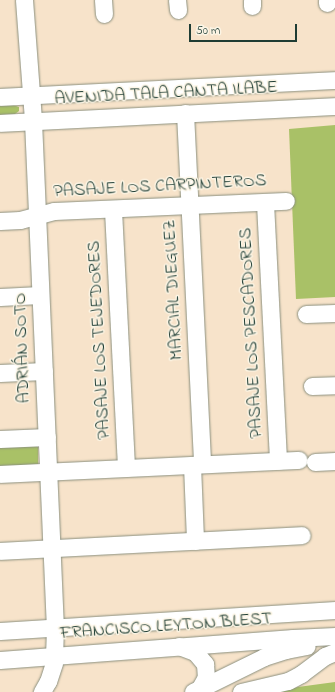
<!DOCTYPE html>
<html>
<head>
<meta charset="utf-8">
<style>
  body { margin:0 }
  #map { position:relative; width:335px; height:692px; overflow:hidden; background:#f7e3ca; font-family:"Indie Flower",sans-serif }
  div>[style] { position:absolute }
  .green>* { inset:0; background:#a9c167 }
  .roads { filter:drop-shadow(0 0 1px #8b907f) drop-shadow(0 0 1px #8b907f) }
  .minor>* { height:17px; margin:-8.5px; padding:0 8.5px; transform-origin:8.5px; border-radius:8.5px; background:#fff }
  span { translate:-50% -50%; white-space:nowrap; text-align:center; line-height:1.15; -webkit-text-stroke:3px #fcf5e5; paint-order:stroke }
  .street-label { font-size:18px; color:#1f3d34 }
  .scale { position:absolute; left:189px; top:24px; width:108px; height:18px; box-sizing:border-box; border:2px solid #1f3d34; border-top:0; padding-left:5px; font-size:12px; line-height:14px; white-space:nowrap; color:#1f3d34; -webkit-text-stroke:3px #fcf5e5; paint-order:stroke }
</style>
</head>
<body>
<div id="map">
  <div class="green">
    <div style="clip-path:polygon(13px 105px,19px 107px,19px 111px,15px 114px,0 115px,0 106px)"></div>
    <div style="clip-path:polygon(335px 125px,335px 297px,296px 299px,289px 129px)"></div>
    <div style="clip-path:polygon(32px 443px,38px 447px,38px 464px,0 469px,0 445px)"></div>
    <div style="clip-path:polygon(335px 682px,335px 692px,277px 692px,298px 687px)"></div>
  </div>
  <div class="roads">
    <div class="minor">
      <div style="left:24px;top:0;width:121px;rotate:85.7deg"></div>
      <div style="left:33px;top:121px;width:507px;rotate:87.52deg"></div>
      <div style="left:55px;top:628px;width:35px;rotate:92deg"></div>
      <div style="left:54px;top:663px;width:19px;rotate:108deg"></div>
      <div style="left:48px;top:681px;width:13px;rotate:119deg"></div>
      <div style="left:103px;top:0;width:14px;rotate:86deg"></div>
      <div style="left:177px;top:0;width:10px;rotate:84deg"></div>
      <div style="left:252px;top:0;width:6px;rotate:90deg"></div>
      <div style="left:327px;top:0;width:3px;rotate:90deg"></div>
      <div style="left:0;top:97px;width:335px;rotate:-2.9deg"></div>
      <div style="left:185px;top:113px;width:351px;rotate:87.2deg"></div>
      <div style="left:0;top:123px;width:335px;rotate:-2.9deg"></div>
      <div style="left:265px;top:203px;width:258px;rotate:87.1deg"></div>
      <div style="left:113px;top:210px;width:258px;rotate:87.1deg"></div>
      <div style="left:0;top:221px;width:20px;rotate:-3deg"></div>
      <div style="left:20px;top:220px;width:35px;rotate:-15deg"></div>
      <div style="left:54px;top:211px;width:232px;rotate:-2.5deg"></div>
      <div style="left:0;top:297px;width:40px;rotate:-2.9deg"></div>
      <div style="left:306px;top:314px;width:29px;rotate:-2deg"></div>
      <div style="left:0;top:373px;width:44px;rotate:-2.6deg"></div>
      <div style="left:312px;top:386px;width:23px;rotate:-2deg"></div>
      <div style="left:0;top:439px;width:47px;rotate:-2.4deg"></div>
      <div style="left:315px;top:462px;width:20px;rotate:-3deg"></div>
      <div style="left:192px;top:465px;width:76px;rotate:87.7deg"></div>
      <div style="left:0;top:474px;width:299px;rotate:-2.7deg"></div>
      <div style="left:0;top:551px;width:302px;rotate:-3deg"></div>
      <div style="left:0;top:631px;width:336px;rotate:-3.6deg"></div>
      <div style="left:179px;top:646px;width:17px;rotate:21deg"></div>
      <div style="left:195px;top:652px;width:16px;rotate:50deg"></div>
      <div style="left:205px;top:664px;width:13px;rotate:86deg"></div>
      <div style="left:206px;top:677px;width:13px;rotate:119deg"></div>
      <div style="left:0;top:660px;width:294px;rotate:-4.3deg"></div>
      <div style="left:293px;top:638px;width:42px;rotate:-2.7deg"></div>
      <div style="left:193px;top:692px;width:79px;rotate:-26.2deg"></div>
      <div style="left:264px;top:657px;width:23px;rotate:-18deg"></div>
      <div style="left:286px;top:650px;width:21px;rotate:-11deg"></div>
      <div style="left:241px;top:692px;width:48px;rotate:-13.2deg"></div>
      <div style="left:288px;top:681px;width:15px;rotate:-28deg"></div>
      <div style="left:301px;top:674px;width:30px;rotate:-37deg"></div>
      <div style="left:325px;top:656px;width:11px;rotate:-22deg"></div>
    </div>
  </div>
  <div class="street-label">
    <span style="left:166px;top:94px;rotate:-3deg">AVENIDA TALA CANTA ILABE</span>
    <span style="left:160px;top:187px;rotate:-3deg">PASAJE LOS CARPINTEROS</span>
    <span style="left:174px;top:290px;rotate:-93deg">MARCIAL DIEGUEZ</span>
    <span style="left:252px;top:333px;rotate:-93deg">PASAJE LOS PESCADORES</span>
    <span style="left:100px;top:340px;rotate:-93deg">PASAJE LOS TEJEDORES</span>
    <span style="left:23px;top:348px;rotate:-92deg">ADRIÁN SOTO</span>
    <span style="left:166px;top:627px;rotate:-4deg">FRANCISCO LEYTON BLEST</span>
  </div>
  <div class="scale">50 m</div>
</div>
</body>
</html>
